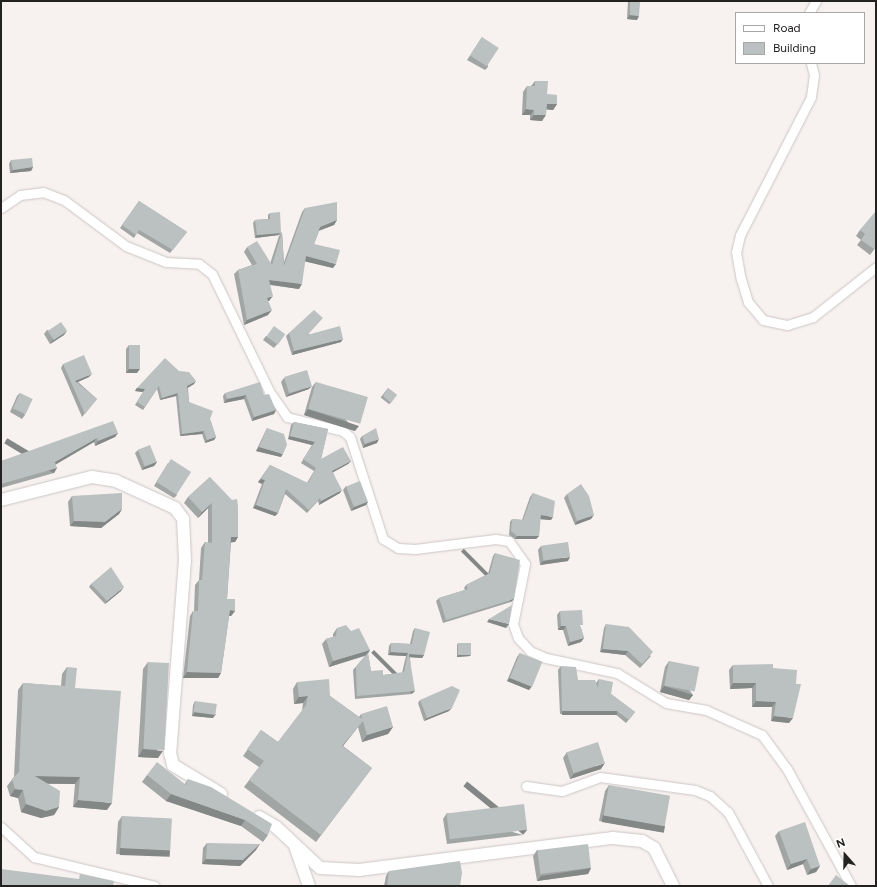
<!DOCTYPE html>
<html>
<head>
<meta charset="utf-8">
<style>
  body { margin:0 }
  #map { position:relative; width:877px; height:887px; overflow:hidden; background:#f7f1f0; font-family:Figtree,sans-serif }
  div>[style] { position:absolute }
  .roads { filter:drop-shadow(0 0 1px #cbc6c4) drop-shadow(0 0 1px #cbc6c4) }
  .minor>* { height:9px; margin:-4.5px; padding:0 4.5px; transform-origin:4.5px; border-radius:4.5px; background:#fff }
  .tertiary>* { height:12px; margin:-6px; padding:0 6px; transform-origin:6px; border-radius:6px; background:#fff }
  .wall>* { inset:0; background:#a1a6a5; transform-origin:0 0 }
  .shaded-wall>* { inset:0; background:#838786; transform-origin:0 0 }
  .building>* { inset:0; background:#bbc1c0; transform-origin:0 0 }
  span { translate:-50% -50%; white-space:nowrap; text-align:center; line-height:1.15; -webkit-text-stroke:3.5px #fff; paint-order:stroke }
  .frame { position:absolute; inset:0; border:2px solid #242221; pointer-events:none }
  .legend { position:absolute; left:735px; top:12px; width:130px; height:52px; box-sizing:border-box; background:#fff; border:1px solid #a7a7a6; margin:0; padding:5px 7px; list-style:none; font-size:12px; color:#242221 }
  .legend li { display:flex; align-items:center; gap:8px; height:20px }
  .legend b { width:20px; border:1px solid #a7a7a6 }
  .north { position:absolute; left:825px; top:835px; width:40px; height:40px; -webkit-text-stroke:3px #fff; paint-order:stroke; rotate:340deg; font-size:11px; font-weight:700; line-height:16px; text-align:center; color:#242221 }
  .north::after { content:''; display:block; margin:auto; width:14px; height:18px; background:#242221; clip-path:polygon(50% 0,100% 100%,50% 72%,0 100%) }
</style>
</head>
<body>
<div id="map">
  <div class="roads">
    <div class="minor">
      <div style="left:809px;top:13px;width:14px;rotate:-60deg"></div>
      <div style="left:811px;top:63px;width:12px;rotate:76deg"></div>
      <div style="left:814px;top:75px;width:22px;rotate:98deg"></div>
      <div style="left:811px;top:97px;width:155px;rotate:117.2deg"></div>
      <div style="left:740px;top:235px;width:17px;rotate:103deg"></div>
      <div style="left:736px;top:252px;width:27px;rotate:80deg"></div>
      <div style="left:741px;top:279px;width:24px;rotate:73deg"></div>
      <div style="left:748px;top:302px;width:23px;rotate:50deg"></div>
      <div style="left:763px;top:320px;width:25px;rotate:12deg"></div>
      <div style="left:787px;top:325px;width:27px;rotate:-17deg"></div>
      <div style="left:813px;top:317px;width:80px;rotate:-38.4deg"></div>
      <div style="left:1px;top:208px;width:23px;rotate:-34deg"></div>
      <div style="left:20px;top:195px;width:23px;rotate:-7deg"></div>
      <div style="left:43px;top:192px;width:22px;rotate:21deg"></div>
      <div style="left:64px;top:200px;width:77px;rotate:36.6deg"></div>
      <div style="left:126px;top:246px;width:43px;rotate:21.8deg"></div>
      <div style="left:166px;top:262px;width:33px;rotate:3deg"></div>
      <div style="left:199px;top:264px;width:16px;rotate:38deg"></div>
      <div style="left:212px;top:274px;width:130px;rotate:64deg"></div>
      <div style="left:269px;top:391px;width:32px;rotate:55deg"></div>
      <div style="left:287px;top:417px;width:58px;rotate:14deg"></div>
      <div style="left:343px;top:431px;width:9px;rotate:41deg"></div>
      <div style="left:350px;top:437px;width:107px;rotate:72.1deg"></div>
      <div style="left:383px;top:539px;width:17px;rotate:31deg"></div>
      <div style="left:398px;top:548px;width:17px;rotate:3deg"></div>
      <div style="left:415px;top:549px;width:81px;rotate:-7.1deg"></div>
      <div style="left:495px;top:539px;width:14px;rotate:8deg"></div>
      <div style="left:509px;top:541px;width:28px;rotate:55deg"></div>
      <div style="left:525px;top:564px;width:61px;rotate:101.3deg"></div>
      <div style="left:513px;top:624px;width:15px;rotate:70deg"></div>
      <div style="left:518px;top:638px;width:18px;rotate:47deg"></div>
      <div style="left:530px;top:651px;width:17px;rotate:24deg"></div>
      <div style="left:546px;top:658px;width:73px;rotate:11.9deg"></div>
      <div style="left:617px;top:673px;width:57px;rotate:31.5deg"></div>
      <div style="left:666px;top:703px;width:41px;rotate:9.9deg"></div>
      <div style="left:706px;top:710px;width:61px;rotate:24.1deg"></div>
      <div style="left:762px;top:735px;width:42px;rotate:53.7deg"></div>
      <div style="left:787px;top:769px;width:133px;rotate:61.3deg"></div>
      <div style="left:526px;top:786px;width:36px;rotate:8deg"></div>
      <div style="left:562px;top:791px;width:40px;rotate:-20.2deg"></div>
      <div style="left:600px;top:777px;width:96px;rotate:7.8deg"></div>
      <div style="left:695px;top:790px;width:16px;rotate:22deg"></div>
      <div style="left:710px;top:796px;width:24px;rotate:42deg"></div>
      <div style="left:728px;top:812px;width:84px;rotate:61.6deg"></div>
      <div style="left:1px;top:827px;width:45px;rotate:42.3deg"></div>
      <div style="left:34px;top:857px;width:124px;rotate:13.5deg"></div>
    </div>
    <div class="tertiary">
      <div style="left:1px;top:500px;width:94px;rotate:-14.2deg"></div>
      <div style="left:92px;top:477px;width:24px;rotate:9deg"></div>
      <div style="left:116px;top:481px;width:65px;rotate:24.6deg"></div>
      <div style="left:175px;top:508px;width:14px;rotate:54deg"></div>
      <div style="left:183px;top:519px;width:41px;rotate:87.2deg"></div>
      <div style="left:185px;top:560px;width:194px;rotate:94.4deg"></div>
      <div style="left:170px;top:753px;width:12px;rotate:76deg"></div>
      <div style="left:173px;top:765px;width:56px;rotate:31.1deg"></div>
      <div style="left:259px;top:817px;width:20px;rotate:30deg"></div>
      <div style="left:276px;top:827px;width:60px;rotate:43deg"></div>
      <div style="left:320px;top:868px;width:39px;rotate:3deg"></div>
      <div style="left:359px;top:870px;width:256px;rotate:-7.2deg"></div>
      <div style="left:613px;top:838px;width:29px;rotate:6deg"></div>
      <div style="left:642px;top:841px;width:14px;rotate:30deg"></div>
      <div style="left:654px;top:848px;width:42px;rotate:63.4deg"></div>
      <div style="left:295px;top:846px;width:42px;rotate:70.7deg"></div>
    </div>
  </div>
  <div class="wall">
    <div style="clip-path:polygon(628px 1px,640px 1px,637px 20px,627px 19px)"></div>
    <div style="clip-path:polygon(482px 37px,488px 67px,485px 70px,467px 60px)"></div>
    <div style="clip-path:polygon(535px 81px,547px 94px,557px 104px,553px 110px,546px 109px,542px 121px,530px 120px,530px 115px,522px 115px,523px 92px,527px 86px,531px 86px)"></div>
    <div style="clip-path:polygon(11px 160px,33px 167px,31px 171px,10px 173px,9px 164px)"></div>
    <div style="clip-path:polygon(139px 201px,187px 232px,170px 253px,137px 233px,134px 238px,120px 228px)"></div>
    <div style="clip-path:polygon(305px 208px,337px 220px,334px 225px,319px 231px,314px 244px,333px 268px,305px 261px,299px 289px,270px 285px,269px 301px,268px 301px,268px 315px,244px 325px,234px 274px,238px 270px,252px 265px,244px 252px,247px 247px,270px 264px,279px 236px,282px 232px,284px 262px,302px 212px)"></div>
    <div style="clip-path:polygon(876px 212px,876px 247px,870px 255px,857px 245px,861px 240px,856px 236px,860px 230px)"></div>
    <div style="clip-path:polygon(270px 213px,279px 235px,255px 238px,253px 223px,255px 220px,268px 219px,268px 215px)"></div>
    <div style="clip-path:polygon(320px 321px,308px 334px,341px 342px,292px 355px,286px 336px,289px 333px)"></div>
    <div style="clip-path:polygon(47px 330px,64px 335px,50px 344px,44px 334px)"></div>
    <div style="clip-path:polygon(266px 336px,282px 338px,274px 348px,263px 340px)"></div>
    <div style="clip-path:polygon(129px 345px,137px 373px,126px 373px,126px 349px)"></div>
    <div style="clip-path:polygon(63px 364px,89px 377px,78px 382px,97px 399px,82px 417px,61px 368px)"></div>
    <div style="clip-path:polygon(179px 371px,194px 384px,188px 388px,189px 402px,210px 419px,216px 437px,214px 440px,205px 443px,202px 434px,180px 436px,176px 396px,160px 400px,157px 389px,143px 410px,135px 405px,143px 392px,135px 391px,137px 388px)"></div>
    <div style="clip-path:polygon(284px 378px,309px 389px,286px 397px,281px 382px)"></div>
    <div style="clip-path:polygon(316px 382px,355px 431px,304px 415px,312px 387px)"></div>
    <div style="left:388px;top:388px;width:11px;height:12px;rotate:38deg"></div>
    <div style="clip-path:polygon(20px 393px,25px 415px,22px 419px,10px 412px,17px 396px)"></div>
    <div style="clip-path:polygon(225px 393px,264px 395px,276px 410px,274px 414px,252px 421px,244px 399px,224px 403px,223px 396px)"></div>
    <div style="clip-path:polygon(294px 422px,328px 429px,321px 459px,351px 461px,348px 464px,333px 472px,340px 493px,319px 505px,318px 501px,307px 513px,285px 494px,278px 513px,275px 516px,253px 508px,262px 484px,258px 482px,270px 465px,307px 483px,314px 471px,301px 463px,312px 445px,288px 439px,291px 425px)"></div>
    <div style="clip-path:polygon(267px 428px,281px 457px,256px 451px,265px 432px)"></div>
    <div style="clip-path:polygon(118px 433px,115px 437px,95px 446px,94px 442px,55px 465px,54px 473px,1px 488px,1px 461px)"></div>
    <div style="clip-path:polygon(362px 436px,377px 443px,363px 448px,360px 439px)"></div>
    <div style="clip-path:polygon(138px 450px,157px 462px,154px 466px,142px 470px,135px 453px)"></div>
    <div style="clip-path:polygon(168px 463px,177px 495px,174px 498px,154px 486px)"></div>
    <div style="clip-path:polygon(210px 477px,238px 537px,235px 542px,231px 542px,227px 599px,235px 611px,231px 616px,229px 616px,221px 673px,218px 678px,183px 678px,190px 616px,193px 611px,194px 611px,195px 585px,199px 580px,201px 548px,205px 542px,208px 543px,208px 508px,198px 518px,184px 503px,188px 497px)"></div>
    <div style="clip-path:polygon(346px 486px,368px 502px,366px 505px,351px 511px,343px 490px)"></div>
    <div style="clip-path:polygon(533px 493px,551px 520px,540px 519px,539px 536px,536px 539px,515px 539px,509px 535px,510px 522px,512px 519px,522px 520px,530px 497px)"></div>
    <div style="clip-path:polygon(567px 494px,591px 519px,575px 525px,564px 498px)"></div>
    <div style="clip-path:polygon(72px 496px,122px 509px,119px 514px,101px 528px,70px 526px,68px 502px)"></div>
    <div style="clip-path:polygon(541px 546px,568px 561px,540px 565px,538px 550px)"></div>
    <div style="clip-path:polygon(495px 553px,514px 599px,511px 602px,443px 623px,436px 601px,439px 598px,465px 590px,464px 588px,466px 585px,488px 574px,493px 556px)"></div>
    <div style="clip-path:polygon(91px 584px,121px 591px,105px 604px,89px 587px)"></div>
    <div style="clip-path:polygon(560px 611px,581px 628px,584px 638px,581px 642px,568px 646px,563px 630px,558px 630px,557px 615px)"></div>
    <div style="clip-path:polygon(606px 624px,651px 656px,640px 668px,625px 655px,600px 652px,604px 628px)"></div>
    <div style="clip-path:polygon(337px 628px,351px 631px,370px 650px,368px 654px,371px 671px,383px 675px,402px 673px,406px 656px,388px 655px,389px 646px,391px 643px,410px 644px,413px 631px,415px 628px,424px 655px,422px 658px,410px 657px,412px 694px,355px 699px,353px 670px,365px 656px,329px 667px,322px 644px,326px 639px,333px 637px,333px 634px)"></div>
    <div style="clip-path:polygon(458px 643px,471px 654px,470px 656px,457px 657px,457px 645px)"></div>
    <div style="clip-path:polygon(520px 653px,532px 686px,529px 690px,507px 681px,517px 657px)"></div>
    <div style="clip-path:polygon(669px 661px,693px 695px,689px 700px,660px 692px,665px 667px)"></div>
    <div style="clip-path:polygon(148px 662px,158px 758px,138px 757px,143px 669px)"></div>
    <div style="clip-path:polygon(733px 665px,773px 668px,789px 723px,771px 721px,772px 707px,752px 707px,752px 688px,730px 689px,729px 670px)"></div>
    <div style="clip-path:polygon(561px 666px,578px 680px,596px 683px,599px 679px,611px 694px,635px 712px,626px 723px,615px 714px,560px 714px,558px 670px)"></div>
    <div style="clip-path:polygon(67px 667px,75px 688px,107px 810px,73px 807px,75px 784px,48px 784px,59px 807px,54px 815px,41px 818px,21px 812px,18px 798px,10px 796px,7px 786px,14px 777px,18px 690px,23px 683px,61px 686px,62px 674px)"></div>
    <div style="clip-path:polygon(297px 682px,330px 696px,359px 717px,361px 714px,393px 727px,388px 734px,362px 742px,358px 727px,343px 746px,372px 768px,316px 842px,244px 787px,259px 767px,243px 756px,261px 730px,278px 742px,302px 711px,303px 703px,294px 704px,293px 689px)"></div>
    <div style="clip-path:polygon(420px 700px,449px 711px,424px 721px,418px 703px)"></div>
    <div style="clip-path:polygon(195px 701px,213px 718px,192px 716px,193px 705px)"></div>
    <div style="clip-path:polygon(567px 752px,601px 769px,570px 779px,563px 758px)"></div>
    <div style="clip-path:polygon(147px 775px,185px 784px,188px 779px,268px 835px,263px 842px,241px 826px,166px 801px,142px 782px)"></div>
    <div style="clip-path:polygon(609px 785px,665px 826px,661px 832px,599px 821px,605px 791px)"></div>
    <div style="clip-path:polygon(447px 813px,523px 835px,447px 844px,443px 819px)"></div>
    <div style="clip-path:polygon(122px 816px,166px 856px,116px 854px,118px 822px)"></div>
    <div style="clip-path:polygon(779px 831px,820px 866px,816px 872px,807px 875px,803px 864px,787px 870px,775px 836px)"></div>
    <div style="clip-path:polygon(207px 843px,256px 850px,240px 866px,202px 864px,203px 848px)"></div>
    <div style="clip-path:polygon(537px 850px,591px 868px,588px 874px,537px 881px,533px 856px)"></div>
    <div style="clip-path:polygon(389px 871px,460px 886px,384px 886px,386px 876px)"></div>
  </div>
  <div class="shaded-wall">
    <div style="clip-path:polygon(630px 15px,639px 16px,637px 20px,627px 19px)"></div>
    <div style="clip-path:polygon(547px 104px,557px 104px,553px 110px,543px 109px)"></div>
    <div style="clip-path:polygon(526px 109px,534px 110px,530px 115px,522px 115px)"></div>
    <div style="clip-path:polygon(534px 115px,546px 115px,542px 121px,530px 120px)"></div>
    <div style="clip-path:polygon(33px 167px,31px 171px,10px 173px,13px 170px)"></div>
    <div style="clip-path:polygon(337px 220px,334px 225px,317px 231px,320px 227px)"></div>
    <div style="clip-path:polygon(281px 233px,279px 235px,255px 238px,257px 235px)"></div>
    <div style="clip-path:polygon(306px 256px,336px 264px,333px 268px,303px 261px)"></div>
    <div style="clip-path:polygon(269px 280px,302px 284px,299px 289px,266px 284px)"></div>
    <div style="clip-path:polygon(273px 296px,269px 301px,263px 302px,267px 298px)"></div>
    <div style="clip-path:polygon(272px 310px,268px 315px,244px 325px,247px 320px)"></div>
    <div style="clip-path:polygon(67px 331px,64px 335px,50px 344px,53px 340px)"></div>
    <div style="clip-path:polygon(343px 339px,341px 342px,292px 355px,294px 351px)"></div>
    <div style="clip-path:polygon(129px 369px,140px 369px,137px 373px,126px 373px)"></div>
    <div style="clip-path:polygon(92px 374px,89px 377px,73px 384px,75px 381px)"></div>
    <div style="clip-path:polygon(196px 381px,194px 384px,185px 389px,187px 386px)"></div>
    <div style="clip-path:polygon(312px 386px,309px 389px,286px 397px,289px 394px)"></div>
    <div style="clip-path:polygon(137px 388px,145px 389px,143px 392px,135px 391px)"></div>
    <div style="clip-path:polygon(178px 393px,176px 396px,160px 400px,162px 398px)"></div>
    <div style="clip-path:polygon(246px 395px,244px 399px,224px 403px,227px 399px)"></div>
    <div style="clip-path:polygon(308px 409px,359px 426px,355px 431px,304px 415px)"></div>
    <div style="clip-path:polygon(276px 410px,274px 414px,252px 421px,254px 417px)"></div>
    <div style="clip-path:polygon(204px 431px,202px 434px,180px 436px,182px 434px)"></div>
    <div style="clip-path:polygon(118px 433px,115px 437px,95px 446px,98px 441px)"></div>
    <div style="clip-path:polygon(290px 436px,315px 442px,312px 445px,288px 439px)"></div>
    <div style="clip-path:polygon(216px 437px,214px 440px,205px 443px,207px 440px)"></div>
    <div style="clip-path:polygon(97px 438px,94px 442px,51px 467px,55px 462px)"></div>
    <div style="clip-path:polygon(379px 439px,377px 443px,363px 448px,365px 444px)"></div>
    <div style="clip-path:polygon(259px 447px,283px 454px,281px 457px,256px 451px)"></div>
    <div style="clip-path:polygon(351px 461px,348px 464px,330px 474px,332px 471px)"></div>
    <div style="clip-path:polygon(157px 462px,154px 466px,142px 470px,144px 467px)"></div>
    <div style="left:57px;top:468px;width:6px;height:58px;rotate:121deg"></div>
    <div style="clip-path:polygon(261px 479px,265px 480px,262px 484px,258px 482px)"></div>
    <div style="clip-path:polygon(342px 490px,340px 493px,319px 505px,321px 501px)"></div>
    <div style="clip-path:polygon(368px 502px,366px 505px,351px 511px,354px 507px)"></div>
    <div style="clip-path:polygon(212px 503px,208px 508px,198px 518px,202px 512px)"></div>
    <div style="clip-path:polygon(256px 505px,278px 513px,275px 516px,253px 508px)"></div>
    <div style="clip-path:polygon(122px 509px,119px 514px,101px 528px,70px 526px,74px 521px)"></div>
    <div style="clip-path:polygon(541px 515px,553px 517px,551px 520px,538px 519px)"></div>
    <div style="clip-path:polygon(594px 515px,591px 519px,575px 525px,577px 521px)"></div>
    <div style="clip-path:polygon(517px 536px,539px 536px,536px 539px,515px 539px)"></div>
    <div style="clip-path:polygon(231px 537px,238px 537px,235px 542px,227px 543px)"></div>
    <div style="clip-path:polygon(570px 557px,568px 561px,540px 565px,543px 561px)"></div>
    <div style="clip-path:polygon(124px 587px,121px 591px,105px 604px,107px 601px)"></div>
    <div style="left:514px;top:599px;width:4px;height:71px;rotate:135deg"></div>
    <div style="clip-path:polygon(230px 610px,235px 611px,231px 616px,226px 616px)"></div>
    <div style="clip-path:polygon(489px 619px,509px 624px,506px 628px,487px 622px)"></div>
    <div style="clip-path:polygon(561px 626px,566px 626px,563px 630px,558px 630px)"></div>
    <div style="clip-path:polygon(584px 638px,581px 642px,568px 646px,570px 642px)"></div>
    <div style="clip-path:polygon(603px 649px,628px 651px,625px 655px,600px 652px)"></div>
    <div style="clip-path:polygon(370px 650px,366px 655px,329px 667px,333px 661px)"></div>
    <div style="clip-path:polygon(391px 652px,408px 653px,406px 656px,388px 655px)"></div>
    <div style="clip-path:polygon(409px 654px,424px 655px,422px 658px,407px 657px)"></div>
    <div style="clip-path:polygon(471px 654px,470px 656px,457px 657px,458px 655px)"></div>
    <div style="clip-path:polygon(187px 672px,221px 673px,218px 678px,183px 678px)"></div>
    <div style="clip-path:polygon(510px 678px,532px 686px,529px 690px,507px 681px)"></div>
    <div style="clip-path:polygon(733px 683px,756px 683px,752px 688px,730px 689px)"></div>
    <div style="clip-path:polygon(664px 686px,693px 695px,689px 700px,660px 692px)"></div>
    <div style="left:415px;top:691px;width:4px;height:58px;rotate:135deg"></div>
    <div style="clip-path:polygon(308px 696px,303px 703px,294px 704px,299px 697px)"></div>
    <div style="clip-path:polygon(756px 701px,776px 702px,772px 707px,752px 707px)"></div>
    <div style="clip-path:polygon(452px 708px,449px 711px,424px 721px,427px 718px)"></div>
    <div style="left:562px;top:711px;width:55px;height:4px"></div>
    <div style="clip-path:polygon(195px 712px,216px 714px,213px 718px,192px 716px)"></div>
    <div style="clip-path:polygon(774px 716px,793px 718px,789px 723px,771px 721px)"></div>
    <div style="clip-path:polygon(363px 721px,358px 727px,338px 752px,342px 746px)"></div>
    <div style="clip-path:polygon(393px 727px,388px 734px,362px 742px,367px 735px)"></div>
    <div style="clip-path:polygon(143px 749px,163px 751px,158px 758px,138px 757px)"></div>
    <div style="clip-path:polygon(605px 763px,601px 769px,570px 779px,574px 774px)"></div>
    <div style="clip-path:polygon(35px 776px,80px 777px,75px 784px,30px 783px)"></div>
    <div style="clip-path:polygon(15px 789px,23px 790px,18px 798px,10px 796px)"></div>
    <div style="clip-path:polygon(171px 794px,245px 820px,241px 826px,166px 801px)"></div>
    <div style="clip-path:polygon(78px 800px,112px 803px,107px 810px,73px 807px)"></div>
    <div style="clip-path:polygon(26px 804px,59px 807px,54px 815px,41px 818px,21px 812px)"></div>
    <div style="left:603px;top:815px;width:63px;height:7px;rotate:10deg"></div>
    <div style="left:527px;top:830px;width:6px;height:77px;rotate:129deg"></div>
    <div style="clip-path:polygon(260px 844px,256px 850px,240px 866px,202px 864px,206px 859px)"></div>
    <div style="left:120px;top:848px;width:50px;height:7px;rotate:2deg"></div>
    <div style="clip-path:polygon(807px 859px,803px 864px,787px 870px,791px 864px)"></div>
    <div style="clip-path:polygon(820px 866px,816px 872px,807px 875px,811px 869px)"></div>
    <div style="clip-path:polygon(591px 868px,588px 874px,537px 881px,541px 876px)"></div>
  </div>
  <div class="building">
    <div style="clip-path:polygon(630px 1px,640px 1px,639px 16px,630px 15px)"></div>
    <div style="left:482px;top:37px;width:20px;height:22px;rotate:33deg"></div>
    <div style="clip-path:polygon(535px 81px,548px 81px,547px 94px,557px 95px,557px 104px,547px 104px,546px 115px,534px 115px,534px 110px,526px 109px,527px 86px,535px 86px)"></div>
    <div style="clip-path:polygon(32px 158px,33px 167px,13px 170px,11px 160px)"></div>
    <div style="clip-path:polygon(139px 201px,187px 232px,173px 250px,139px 230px,136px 235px,122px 225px)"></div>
    <div style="clip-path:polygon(337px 202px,337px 220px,320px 227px,314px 244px,340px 250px,336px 264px,306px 256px,302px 284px,269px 280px,273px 296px,267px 298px,272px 310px,247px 320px,238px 270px,257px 264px,247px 247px,257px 241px,272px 265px,282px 232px,284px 266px,305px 208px)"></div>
    <div style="clip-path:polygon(280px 212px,281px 233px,257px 235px,255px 220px,270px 219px,270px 213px)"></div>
    <div style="clip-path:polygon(875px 212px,876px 212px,876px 247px,874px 249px,861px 240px,865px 234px,860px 230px)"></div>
    <div style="clip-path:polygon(314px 310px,323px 318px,307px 335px,340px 326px,343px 339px,294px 351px,289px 333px)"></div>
    <div style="left:61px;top:322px;width:11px;height:16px;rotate:56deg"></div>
    <div style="left:274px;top:326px;width:14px;height:13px;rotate:36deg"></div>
    <div style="left:129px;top:345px;width:11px;height:24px"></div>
    <div style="clip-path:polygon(84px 355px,92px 374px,75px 381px,97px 399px,85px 414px,63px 364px)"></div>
    <div style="clip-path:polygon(165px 358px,179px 371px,189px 372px,196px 381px,187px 386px,189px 402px,213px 411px,210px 419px,216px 437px,207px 440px,204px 431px,182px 434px,178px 393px,162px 398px,159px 386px,145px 407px,137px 402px,145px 389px,137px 388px)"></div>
    <div style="left:307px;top:370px;width:17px;height:24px;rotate:73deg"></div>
    <div style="clip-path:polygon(260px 382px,264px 395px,269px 394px,276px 410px,254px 417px,246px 395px,227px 399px,225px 393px)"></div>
    <div style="left:316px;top:382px;width:54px;height:28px;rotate:16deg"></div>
    <div style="clip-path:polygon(388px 388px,397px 395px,391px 403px,383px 396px)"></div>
    <div style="left:20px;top:393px;width:14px;height:17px;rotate:25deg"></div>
    <div style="clip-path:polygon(113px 421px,118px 433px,98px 441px,97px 438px,55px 462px,57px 468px,1px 484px,1px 461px)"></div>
    <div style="clip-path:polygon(294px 422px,328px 429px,321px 459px,343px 447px,351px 461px,332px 471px,342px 490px,321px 501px,320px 498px,309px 510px,286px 489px,278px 513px,256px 505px,265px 480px,261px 479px,270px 465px,308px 483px,316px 468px,303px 459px,315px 442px,290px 436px)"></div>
    <div style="clip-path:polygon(267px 428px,284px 434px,287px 445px,283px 454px,259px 447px)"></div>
    <div style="clip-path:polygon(376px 428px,379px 439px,365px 444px,362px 436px)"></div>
    <div style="left:150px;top:445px;width:18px;height:13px;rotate:68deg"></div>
    <div style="left:171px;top:459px;width:24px;height:27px;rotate:33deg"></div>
    <div style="clip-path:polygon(210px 477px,232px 500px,237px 499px,238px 506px,238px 537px,231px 537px,227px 599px,235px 599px,235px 611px,230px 610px,221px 673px,187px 672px,193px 611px,198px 611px,199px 580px,202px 580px,205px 542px,212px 543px,212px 503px,202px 512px,188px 497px)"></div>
    <div style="left:360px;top:481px;width:22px;height:15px;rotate:69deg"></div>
    <div style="clip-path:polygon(581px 484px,589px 496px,594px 515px,577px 521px,567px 494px)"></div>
    <div style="clip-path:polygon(122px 493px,122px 509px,105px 522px,74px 521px,72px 496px)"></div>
    <div style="clip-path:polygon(533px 493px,555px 501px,553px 517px,541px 515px,539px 536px,517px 536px,511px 531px,512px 519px,523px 520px)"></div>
    <div style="left:568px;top:542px;width:15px;height:27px;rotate:82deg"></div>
    <div style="clip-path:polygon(495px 553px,520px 560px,514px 599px,446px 620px,439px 598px,468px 589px,466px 585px,490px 573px)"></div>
    <div style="clip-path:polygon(111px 567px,124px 587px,107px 601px,91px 584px)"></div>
    <div style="clip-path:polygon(512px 605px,509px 624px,489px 619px)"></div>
    <div style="clip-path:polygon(582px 610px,583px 625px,580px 625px,584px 638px,570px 642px,566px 626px,561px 626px,560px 611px)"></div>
    <div style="clip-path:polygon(606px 624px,629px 627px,653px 652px,642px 664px,628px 651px,603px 649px)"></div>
    <div style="clip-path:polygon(346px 625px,351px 631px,359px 628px,370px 650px,333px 661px,326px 639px,336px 636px,337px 628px)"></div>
    <div style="clip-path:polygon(415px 628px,430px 632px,424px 655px,409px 654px,415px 691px,357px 696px,356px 667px,368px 653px,371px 671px,383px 670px,383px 675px,404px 672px,408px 653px,391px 652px,391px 643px,412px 644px)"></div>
    <div style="left:458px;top:643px;width:13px;height:12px"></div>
    <div style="left:520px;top:653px;width:24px;height:27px;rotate:22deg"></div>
    <div style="left:669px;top:661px;width:31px;height:25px;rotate:11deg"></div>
    <div style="left:148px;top:662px;width:21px;height:87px;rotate:3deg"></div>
    <div style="clip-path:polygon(773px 664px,773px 668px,797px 670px,796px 684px,801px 684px,793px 718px,774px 716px,776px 702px,756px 701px,756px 683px,733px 683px,733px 665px)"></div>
    <div style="clip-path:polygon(561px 666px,576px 667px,578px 680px,595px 680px,598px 688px,599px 679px,613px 682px,611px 694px,635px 712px,629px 720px,617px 711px,562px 711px)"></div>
    <div style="clip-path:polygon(67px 667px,77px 668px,75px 688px,121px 691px,112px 803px,78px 800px,80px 777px,35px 776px,60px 791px,59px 807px,46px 811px,26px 804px,23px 790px,15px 789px,12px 779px,19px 772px,23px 683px,65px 686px)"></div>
    <div style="clip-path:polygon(329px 679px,330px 696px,362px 719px,361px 714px,387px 706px,393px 727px,367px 735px,363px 721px,342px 746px,372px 768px,321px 835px,249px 780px,264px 761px,247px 749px,261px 730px,278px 742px,306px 705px,308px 696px,299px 697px,297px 682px)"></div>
    <div style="clip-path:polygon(452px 686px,460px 690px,452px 708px,427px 718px,420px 700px)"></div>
    <div style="left:195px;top:701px;width:22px;height:11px;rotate:8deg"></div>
    <div style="left:598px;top:742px;width:22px;height:33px;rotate:72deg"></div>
    <div style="clip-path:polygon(157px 762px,186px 785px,188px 779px,211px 787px,272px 824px,268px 835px,245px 820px,171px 794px,147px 775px)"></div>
    <div style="left:609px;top:785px;width:62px;height:31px;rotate:10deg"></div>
    <div style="left:524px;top:804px;width:26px;height:78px;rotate:83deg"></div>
    <div style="left:122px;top:816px;width:50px;height:32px;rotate:3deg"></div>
    <div style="clip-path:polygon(805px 822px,820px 866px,811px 869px,807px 859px,791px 864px,779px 831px)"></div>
    <div style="clip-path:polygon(207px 843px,260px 844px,243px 860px,206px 859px)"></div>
    <div style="left:588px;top:844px;width:24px;height:51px;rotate:83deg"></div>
    <div style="clip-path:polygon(460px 861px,462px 873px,460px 886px,387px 886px,389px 871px)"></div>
    <div style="clip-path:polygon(1px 869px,79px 879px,80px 874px,114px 881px,113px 886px,1px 886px)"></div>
    <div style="clip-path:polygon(836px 875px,850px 886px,828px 886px)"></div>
  </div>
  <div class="frame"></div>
  <ul class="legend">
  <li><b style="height:5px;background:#fff"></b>Road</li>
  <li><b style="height:11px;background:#bbc1c0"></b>Building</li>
  </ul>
  <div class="north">N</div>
</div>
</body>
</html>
